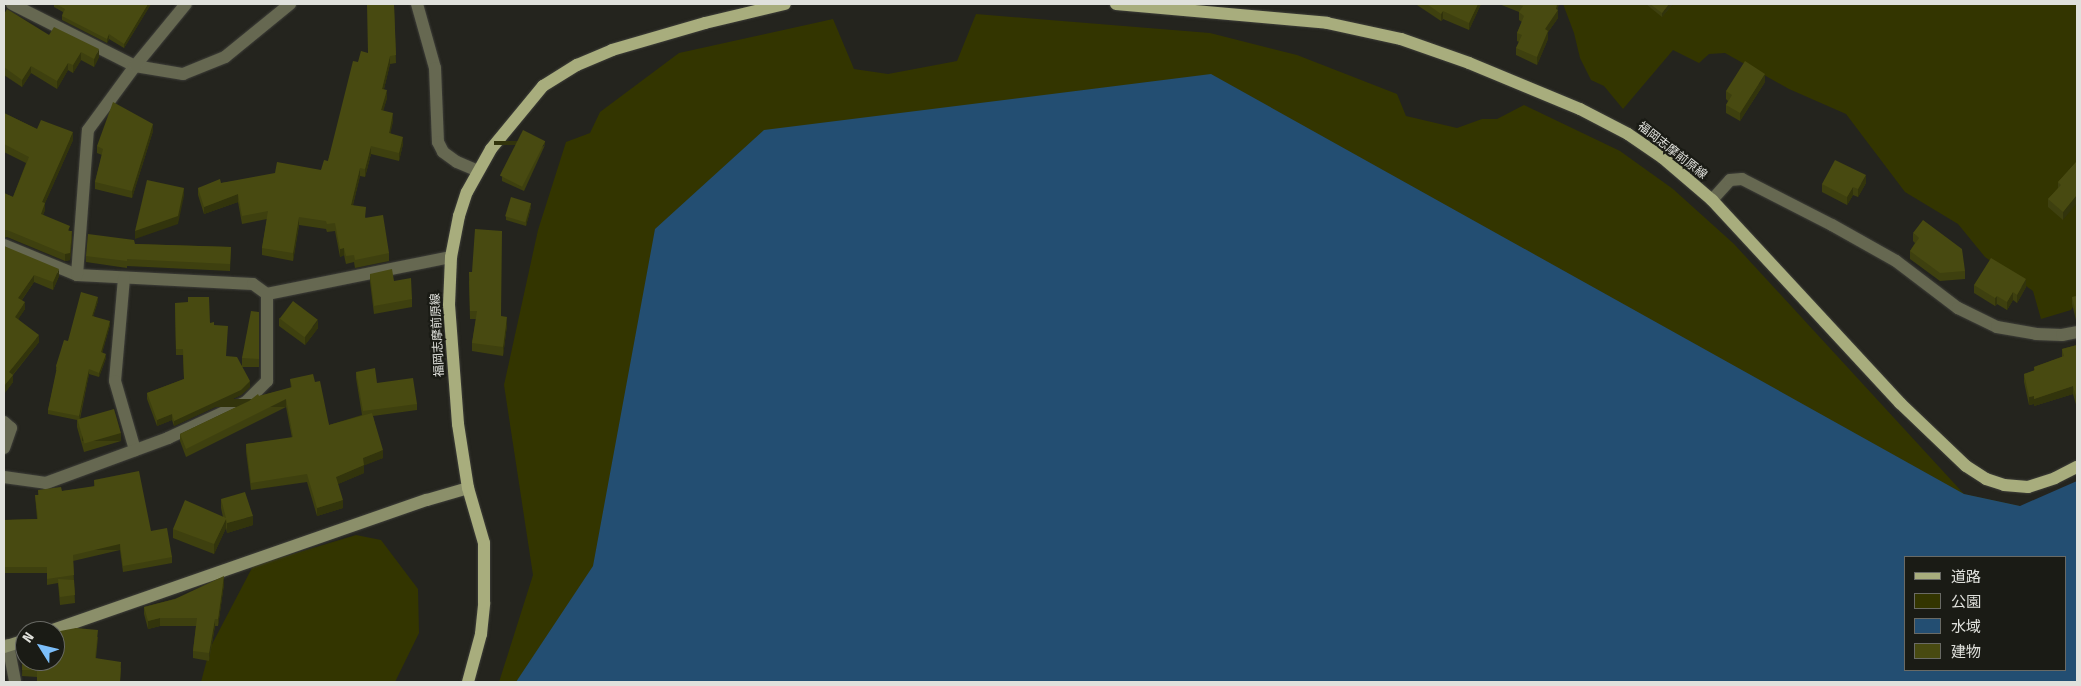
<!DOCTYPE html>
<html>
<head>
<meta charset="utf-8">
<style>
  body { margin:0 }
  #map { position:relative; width:2081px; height:686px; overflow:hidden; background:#24241e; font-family:"Fira Sans Condensed","Noto Sans JP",sans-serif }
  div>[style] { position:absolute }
  .green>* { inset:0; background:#333500 }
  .water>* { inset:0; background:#234e72 }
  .roads { filter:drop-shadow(0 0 1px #3e3e39) drop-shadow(0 0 1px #3e3e39) }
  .street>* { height:12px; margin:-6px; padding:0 6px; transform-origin:6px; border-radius:6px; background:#666851 }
  .secondary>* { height:12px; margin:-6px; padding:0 6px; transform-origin:6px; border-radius:6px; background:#8b8f6a }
  .primary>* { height:12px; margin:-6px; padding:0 6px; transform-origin:6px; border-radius:6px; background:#a8ad7d }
  .wall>* { inset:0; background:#3e400f }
  .shaded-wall>* { inset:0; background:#32340c; transform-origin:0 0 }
  .building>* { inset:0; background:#484a11; transform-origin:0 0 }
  span { translate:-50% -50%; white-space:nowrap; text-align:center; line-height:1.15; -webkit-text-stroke:4.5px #1a1b15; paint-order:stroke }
  .street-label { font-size:12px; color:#e0e1dc }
  .frame { position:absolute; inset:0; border:5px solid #e0e1dc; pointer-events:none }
  .legend { position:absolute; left:1904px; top:556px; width:162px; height:115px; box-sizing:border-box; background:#1a1b15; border:1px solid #696a65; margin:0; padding:6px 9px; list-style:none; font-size:15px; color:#e0e1dc }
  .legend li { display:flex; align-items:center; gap:10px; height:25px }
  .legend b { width:25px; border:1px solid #696a65 }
  .north { position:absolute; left:15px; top:621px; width:50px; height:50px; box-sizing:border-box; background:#1a1b15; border:1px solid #696a65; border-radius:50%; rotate:306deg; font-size:14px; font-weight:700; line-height:20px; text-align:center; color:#e0e1dc }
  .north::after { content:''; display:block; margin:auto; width:18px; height:22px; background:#7cbef9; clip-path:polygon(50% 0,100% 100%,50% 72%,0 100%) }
</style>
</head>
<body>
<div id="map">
  <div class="green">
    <div style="clip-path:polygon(1563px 4px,2077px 4px,2077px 301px,2071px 310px,2041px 319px,2033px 291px,1985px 257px,1958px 224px,1905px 192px,1846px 114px,1789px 89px,1725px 53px,1709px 54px,1699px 63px,1673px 50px,1623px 109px,1604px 86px,1591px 80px,1580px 58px,1574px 33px)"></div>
    <div style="clip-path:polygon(976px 14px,1210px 33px,1297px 55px,1397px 94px,1406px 116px,1457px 128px,1482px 119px,1497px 119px,1524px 105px,1620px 151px,1673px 189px,1734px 244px,1964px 494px,2020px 506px,1905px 557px,1065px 682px,499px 682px,533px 575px,504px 385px,538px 230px,566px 142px,590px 133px,600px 112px,679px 53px,833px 19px,854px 69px,888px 74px,957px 61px)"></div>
    <div style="clip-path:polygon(356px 535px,381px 540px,418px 589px,419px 633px,395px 682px,201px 682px,210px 648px,253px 566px)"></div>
  </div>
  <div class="water">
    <div style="clip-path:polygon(evenodd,1211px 74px,1964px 494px,2020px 506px,2077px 481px,2077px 682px,516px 682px,593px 566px,655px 229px,764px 130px,1211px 74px,1905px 557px,2065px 557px,2065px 670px,1905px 670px,1905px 557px)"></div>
  </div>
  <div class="roads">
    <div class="street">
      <div style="left:12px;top:4px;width:138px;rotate:26.8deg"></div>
      <div style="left:135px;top:66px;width:49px;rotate:9.5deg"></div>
      <div style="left:183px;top:74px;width:45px;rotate:-22deg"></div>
      <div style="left:225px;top:57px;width:84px;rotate:-39.2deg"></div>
      <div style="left:417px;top:4px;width:66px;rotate:74.3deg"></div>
      <div style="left:435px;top:68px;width:74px;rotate:87.7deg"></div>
      <div style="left:438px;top:142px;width:11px;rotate:63deg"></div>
      <div style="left:443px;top:152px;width:17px;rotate:36deg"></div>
      <div style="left:457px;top:162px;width:23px;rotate:23deg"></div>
      <div style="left:1712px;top:200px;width:27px;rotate:-48deg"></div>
      <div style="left:1730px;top:180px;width:12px;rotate:-5deg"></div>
      <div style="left:1742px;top:179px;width:101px;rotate:27.1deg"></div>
      <div style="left:1832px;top:225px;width:73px;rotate:29.4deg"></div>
      <div style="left:1896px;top:261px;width:78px;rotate:37.2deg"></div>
      <div style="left:1958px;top:308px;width:43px;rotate:26deg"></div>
      <div style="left:1997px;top:327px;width:40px;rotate:10deg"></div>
      <div style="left:2036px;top:334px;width:26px;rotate:2deg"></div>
      <div style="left:2062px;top:335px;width:15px;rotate:-11deg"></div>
      <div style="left:4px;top:245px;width:79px;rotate:22.3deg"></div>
      <div style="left:77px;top:275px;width:176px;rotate:2.9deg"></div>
      <div style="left:253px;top:284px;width:17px;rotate:36deg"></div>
      <div style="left:267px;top:294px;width:188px;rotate:-11.4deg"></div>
      <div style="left:77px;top:275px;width:145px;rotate:-85.7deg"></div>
      <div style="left:88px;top:130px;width:79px;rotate:-53.7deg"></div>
      <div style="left:135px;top:66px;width:80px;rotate:-50.6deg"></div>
      <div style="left:124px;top:278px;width:103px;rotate:95deg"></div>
      <div style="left:115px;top:381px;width:72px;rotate:73.8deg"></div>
      <div style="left:4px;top:422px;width:9px;rotate:41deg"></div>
      <div style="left:11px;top:428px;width:21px;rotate:109deg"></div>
      <div style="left:4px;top:477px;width:42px;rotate:8.1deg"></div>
      <div style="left:46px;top:483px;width:130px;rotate:-20.2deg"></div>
      <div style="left:168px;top:438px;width:86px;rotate:-24.8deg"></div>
      <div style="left:246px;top:402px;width:30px;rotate:-45deg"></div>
      <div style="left:267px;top:381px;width:87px;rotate:-90deg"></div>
      <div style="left:8px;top:645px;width:38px;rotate:79deg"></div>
    </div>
    <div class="secondary">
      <div style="left:50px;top:631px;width:399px;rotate:-19.2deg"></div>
      <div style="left:427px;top:500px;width:43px;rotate:-16.3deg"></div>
      <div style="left:4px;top:647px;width:22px;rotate:-18deg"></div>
    </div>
    <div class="primary">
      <div style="left:1116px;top:4px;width:212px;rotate:5.1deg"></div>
      <div style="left:1327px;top:23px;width:76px;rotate:12.2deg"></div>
      <div style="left:1401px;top:39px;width:72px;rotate:19.4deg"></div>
      <div style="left:1469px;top:63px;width:120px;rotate:22.5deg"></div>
      <div style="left:1580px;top:109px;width:54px;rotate:27.5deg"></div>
      <div style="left:1628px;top:134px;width:42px;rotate:34.4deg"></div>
      <div style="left:1663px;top:158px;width:65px;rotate:40.6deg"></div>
      <div style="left:1712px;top:200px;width:277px;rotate:47.2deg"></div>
      <div style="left:1900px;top:403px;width:91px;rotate:43.7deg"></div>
      <div style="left:1966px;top:466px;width:24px;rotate:33deg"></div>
      <div style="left:1986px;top:479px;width:19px;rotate:18deg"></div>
      <div style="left:2004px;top:485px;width:24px;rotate:5deg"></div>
      <div style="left:2028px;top:487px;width:28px;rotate:-18deg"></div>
      <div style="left:2055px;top:478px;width:25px;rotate:-27deg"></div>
      <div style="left:468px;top:682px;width:50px;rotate:-74.8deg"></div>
      <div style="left:481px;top:634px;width:31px;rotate:-84deg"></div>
      <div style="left:484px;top:603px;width:60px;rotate:-90deg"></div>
      <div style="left:484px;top:543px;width:57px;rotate:-106.2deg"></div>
      <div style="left:468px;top:488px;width:65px;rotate:-98.9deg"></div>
      <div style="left:458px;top:424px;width:119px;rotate:-94.3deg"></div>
      <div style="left:449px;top:305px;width:48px;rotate:-87.6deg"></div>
      <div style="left:451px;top:257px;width:42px;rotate:-79deg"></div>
      <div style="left:459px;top:216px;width:25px;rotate:-72deg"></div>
      <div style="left:467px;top:192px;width:49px;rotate:-60.8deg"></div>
      <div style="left:491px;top:149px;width:82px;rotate:-50.5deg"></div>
      <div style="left:543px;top:86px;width:40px;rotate:-32deg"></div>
      <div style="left:577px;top:65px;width:38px;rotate:-23deg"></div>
      <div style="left:612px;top:50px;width:97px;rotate:-16.2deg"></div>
      <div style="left:705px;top:23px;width:82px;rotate:-13.4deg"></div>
    </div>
  </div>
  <div class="wall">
    <div style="clip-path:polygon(54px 4px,151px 4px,124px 48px,109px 39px,107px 43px,62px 20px,62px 16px,63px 12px,54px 7px)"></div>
    <div style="clip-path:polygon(1417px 4px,1481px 4px,1469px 30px,1443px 19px,1441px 21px,1417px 5px)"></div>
    <div style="clip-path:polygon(1499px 4px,1559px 4px,1557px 10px,1558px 18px,1548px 32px,1548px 39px,1537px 65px,1516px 55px,1516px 48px,1519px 42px,1517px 41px,1517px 33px,1522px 22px,1519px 20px,1519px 12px)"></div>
    <div style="clip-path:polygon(1646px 4px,1673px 4px,1662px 17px)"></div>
    <div style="clip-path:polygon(383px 5px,394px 5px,396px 63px,390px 64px,384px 89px,387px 98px,383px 111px,393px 121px,390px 133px,403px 144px,399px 161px,371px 154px,365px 177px,360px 176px,353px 205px,366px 218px,389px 253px,389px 261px,355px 268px,354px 262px,346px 264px,344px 255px,340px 257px,335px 231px,327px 232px,326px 229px,299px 225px,293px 261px,262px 255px,262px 248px,267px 219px,242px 224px,238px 202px,204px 214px,198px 195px,198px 188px,221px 183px,321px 170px,328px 161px,358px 62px,368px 53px)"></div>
    <div style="clip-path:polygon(4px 14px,49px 35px,99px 57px,94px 67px,81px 60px,73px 73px,68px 70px,57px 89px,31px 73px,22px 87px,4px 75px)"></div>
    <div style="clip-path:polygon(1765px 82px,1740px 121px,1726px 113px,1726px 105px,1728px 101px,1726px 99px,1726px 91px)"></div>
    <div style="clip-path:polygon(4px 113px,37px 129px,73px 140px,45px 203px,45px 210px,43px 215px,70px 231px,72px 238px,70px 260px,65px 261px,7px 237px,4px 238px,4px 193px,13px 197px,26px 163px,4px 152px)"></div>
    <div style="clip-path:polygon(153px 131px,132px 198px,95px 189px,95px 182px,102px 155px,97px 153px,97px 146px)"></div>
    <div style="clip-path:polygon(545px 145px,524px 191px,502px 181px,502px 177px)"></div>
    <div style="clip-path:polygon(2077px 161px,2063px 220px,2048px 207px,2048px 199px,2058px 188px,2058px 182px)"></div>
    <div style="clip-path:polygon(1866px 183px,1858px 197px,1853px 195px,1847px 205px,1822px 192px,1822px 184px)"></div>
    <div style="clip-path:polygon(531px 207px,526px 226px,506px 220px,506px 216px)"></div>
    <div style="clip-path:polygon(1913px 233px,1965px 271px,1965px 279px,1940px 281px,1910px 259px,1910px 251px,1915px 243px,1913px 241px)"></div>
    <div style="clip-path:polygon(135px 244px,231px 247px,230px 271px,127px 266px,127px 268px,86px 262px,86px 256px)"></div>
    <div style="clip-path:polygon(4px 246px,59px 276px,53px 290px,34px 282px,22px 300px,25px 309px,18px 319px,39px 342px,13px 375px,13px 382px,4px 394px)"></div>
    <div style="clip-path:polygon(370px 274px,394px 281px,412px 299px,412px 307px,374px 314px,370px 282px)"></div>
    <div style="clip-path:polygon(469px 280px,501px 316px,507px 325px,503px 356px,472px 351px,472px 343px,476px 319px,470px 319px)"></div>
    <div style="clip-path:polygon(1974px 285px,2026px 287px,2017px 303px,2013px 300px,2007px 310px,1997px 304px,1995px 306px,1974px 293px)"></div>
    <div style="clip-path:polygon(2077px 296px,2077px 324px,2072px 304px,2072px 297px)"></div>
    <div style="clip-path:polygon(98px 301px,93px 316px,110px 325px,102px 353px,106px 358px,99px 377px,89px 374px,80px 419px,121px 441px,84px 452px,77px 427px,77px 420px,48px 414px,48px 410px,57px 370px,56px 370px,56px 366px,68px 341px)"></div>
    <div style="clip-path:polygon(175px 303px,214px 325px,226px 356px,242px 366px,242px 358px,259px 312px,259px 367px,242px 367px,250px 387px,241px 395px,174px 426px,172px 420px,157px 426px,147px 399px,147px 393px,184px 379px,183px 355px,176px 355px)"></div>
    <div style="clip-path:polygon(279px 318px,318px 328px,305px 345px,279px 326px)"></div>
    <div style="clip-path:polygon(2077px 345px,2077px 408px,2073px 394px,2034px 406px,2034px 404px,2029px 405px,2024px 382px,2024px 374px,2034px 371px,2034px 367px,2062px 357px,2062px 349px)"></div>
    <div style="clip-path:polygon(356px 372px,417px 404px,417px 410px,373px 416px,383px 458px,364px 465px,364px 473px,338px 484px,343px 508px,317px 516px,307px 482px,251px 490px,246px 452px,246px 444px,292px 438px,286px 407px,186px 457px,180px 441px,180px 434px,249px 401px,259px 396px,291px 388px,290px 379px,315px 382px,329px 425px,362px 415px,356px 378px)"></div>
    <div style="clip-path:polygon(94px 480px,151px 531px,172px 557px,172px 563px,123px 572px,120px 550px,73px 561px,75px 603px,60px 605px,58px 583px,47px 585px,47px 573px,4px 573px,4px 520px,37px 519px,35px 495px,38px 495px,38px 490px,62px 491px,94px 487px)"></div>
    <div style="clip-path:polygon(221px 499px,253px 525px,227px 533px,226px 528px,214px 554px,173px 538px,173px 529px,223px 517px,221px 508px)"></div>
    <div style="clip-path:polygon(224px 584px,218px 626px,215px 626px,209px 661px,193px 658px,193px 651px,196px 626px,160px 626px,148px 629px,144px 614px,144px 607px,175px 599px)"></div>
    <div style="clip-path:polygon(98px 637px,96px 658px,121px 668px,120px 682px,37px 682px,37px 677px,22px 676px,23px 644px)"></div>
  </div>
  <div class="shaded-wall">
    <div style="clip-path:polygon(148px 4px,151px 4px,124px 48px,124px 44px)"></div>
    <div style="clip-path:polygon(1478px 4px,1481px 4px,1469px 30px,1469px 23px)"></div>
    <div style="clip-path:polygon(1557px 4px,1559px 4px,1557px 11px,1558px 10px,1558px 18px,1548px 32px,1548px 39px,1537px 65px,1537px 57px,1545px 29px,1556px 9px)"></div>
    <div style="clip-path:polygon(1669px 4px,1673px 4px,1662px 17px,1662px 13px)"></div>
    <div style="clip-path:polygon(1443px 11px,1443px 19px,1441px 21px,1441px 14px)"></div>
    <div style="clip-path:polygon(109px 34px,109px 39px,107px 43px,107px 39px)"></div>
    <div style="clip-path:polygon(99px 49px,99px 57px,94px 67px,94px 59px)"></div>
    <div style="clip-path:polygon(81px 52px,81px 60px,73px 73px,73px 65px)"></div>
    <div style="clip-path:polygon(390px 56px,390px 64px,382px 97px,382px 89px)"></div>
    <div style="clip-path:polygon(68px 63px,68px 70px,57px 89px,57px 81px)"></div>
    <div style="clip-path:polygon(31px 66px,31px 73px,22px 87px,22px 80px)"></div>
    <div style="clip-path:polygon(1765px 74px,1765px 82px,1740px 121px,1740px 113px)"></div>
    <div style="clip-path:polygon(387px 90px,387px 98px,381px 118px,381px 110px)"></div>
    <div style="clip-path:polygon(393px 113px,393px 121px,389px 141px,389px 133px)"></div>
    <div style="clip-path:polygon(153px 124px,153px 131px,132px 198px,132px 191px)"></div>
    <div style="clip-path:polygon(73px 132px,73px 140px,45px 203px,45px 210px,41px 221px,41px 214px,42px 202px)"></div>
    <div style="clip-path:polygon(403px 137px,403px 144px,399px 161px,399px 153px)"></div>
    <div style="left:545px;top:141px;width:4px;height:51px;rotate:90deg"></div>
    <div style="clip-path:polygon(371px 146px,371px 154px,365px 177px,365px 169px)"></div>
    <div style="clip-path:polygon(360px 168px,360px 176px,351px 212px,351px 205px)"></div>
    <div style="clip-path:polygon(1866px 175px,1866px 183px,1858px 197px,1858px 189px)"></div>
    <div style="clip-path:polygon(1853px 187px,1853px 195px,1847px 205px,1847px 197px)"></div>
    <div style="clip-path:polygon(184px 188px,184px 196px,178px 224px,135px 239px,135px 231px)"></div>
    <div style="clip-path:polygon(238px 194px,238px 202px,204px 214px,204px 207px)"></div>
    <div style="clip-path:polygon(2077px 195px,2077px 203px,2063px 220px,2063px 212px)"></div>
    <div style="clip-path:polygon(531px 203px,531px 207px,526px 226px,526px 222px)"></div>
    <div style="clip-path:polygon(299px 217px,299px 225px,293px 261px,293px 253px)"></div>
    <div style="clip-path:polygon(72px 231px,70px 260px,65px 261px,65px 254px)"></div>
    <div style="clip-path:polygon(344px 248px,344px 255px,340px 257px,340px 249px)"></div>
    <div style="clip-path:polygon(59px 269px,59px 276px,53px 290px,53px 282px)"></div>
    <div style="clip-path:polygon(34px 275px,34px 282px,18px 305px,18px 298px)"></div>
    <div style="clip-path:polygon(2026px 279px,2026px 287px,2017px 303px,2017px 295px)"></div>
    <div style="clip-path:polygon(2013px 292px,2013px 300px,2007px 310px,2007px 302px)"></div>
    <div style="clip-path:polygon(1997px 296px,1997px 304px,1995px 306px,1995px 298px)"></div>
    <div style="clip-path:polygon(98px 297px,98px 301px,92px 320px,92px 316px)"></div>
    <div style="clip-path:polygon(25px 302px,25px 309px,15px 324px,15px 317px)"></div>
    <div style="clip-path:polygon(507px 317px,507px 325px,503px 356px,503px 347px)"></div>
    <div style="clip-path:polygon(318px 320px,318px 328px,305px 345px,305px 337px)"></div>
    <div style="clip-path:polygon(110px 321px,110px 325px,101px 357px,101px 352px)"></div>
    <div style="clip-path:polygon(39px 335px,39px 342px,9px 379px,9px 372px)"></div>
    <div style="clip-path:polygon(106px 354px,106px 358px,99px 377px,99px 373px)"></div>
    <div style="clip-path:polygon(89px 369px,89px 374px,79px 420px,79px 416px)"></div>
    <div style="clip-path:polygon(13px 375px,13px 382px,4px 394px,4px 386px)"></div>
    <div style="clip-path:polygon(250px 381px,250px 387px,241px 395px,174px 426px,174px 421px)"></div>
    <div style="clip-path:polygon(2073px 386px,2073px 394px,2034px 406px,2034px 399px)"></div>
    <div style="clip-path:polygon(2034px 396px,2034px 404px,2029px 405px,2029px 397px)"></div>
    <div style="left:286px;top:399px;width:8px;height:112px;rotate:90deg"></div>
    <div style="clip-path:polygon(172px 414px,172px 420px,157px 426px,157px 420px)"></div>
    <div style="left:121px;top:433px;width:8px;height:39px;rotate:90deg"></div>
    <div style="clip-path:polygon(383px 450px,383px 458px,363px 466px,363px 458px)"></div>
    <div style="clip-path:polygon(364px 465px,364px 473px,336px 485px,336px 477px)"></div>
    <div style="clip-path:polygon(343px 500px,343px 508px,317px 516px,317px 508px)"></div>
    <div style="clip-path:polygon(253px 516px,253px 525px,227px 533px,227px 523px)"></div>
    <div style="clip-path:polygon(226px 519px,226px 528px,214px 554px,214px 544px)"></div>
    <div style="left:120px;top:544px;width:6px;height:48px;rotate:90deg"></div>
    <div style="clip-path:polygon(224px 576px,224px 584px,218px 626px,218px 619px)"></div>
    <div style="clip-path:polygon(160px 618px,160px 626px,148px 629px,148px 621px)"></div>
    <div style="clip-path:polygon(215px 619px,215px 626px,209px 661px,209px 653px)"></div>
  </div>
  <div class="building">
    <div style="clip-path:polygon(56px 4px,148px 4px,124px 44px,109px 34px,107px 39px,62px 16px,65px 9px)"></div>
    <div style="clip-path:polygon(367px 4px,383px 4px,383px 5px,394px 5px,396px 55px,390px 56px,382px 89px,387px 90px,381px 110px,393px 113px,389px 133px,403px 137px,399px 153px,371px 146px,365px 169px,360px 168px,351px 205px,366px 207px,365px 218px,383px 215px,389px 253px,355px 260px,354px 255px,346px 256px,344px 248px,340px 249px,335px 223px,327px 224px,326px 221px,299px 217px,293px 253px,262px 248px,268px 211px,242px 216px,238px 194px,204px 207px,198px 188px,220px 179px,221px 183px,275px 173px,277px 162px,321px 170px,324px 160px,328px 161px,353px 61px,358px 62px,361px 51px,368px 53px)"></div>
    <div style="clip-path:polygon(1427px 4px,1478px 4px,1469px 23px,1443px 11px,1441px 14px)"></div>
    <div style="clip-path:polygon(1517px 4px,1557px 4px,1556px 9px,1558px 10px,1545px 29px,1548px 31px,1537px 57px,1516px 48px,1522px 35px,1517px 33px,1524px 16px,1519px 12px,1523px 6px)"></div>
    <div style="clip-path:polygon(1650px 4px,1669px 4px,1662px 13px)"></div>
    <div style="clip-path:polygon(7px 9px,49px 35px,54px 27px,99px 49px,94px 59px,81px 52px,73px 65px,68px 63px,57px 81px,31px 66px,22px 80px,4px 67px,4px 14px)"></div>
    <div style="clip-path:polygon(1745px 61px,1765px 74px,1740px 113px,1726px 105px,1732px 95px,1726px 91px)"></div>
    <div style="clip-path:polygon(113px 102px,153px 124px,132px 191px,95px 182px,103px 149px,97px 146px)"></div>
    <div style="clip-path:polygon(4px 113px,37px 129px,41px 120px,73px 132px,42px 202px,45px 203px,41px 214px,70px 226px,68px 231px,72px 231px,70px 253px,65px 254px,7px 230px,4px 230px,4px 193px,13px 197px,29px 157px,4px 144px)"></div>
    <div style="left:523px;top:130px;width:25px;height:51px;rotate:27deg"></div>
    <div style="clip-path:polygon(1835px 160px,1866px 175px,1858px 189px,1853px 187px,1847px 197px,1822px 184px)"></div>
    <div style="clip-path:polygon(2077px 161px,2077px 195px,2063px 212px,2048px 199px,2061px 185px,2058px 182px)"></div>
    <div style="clip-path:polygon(147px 180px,184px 188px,178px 216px,135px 231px)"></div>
    <div style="left:511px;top:197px;width:21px;height:20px;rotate:17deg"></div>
    <div style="clip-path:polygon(1923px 220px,1962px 249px,1965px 271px,1940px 273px,1910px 251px,1919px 238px,1913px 233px)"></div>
    <div style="clip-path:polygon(475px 229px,502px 231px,501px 316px,507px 317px,503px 347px,472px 343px,477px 311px,470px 311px,469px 272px,472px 272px)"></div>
    <div style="clip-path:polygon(88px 234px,134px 240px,135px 244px,231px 247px,230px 264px,127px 259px,127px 261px,86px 256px)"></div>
    <div style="clip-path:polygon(4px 246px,59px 269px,53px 282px,34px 275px,18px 298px,25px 302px,15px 317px,39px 335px,9px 372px,13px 375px,4px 386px)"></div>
    <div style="clip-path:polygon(1991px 258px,2026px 279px,2017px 295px,2013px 292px,2007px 302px,1997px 296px,1995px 298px,1974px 285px)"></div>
    <div style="clip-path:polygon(392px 269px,394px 281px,411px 278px,412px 299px,374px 306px,370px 274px)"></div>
    <div style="clip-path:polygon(81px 292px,98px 297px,92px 316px,110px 321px,101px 352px,106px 354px,99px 373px,89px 369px,79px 416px,48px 410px,57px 367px,56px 366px,64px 340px,68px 341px)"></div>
    <div style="clip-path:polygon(2077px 296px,2077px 317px,2072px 297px)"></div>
    <div style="clip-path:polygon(188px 297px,209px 297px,210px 323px,214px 322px,214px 325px,228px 326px,226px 356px,237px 357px,250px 381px,241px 390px,174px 421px,172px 414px,157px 420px,147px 393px,184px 379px,183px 349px,176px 349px,175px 303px,188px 302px)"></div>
    <div style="left:293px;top:301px;width:31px;height:22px;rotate:37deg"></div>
    <div style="clip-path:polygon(251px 311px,259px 312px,259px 359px,242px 358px)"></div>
    <div style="clip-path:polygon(2077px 345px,2077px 400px,2073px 386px,2034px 399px,2034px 396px,2029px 397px,2024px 374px,2035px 370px,2034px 367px,2064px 356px,2062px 349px)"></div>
    <div style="clip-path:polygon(375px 368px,377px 383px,413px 378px,417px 404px,363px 411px,356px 372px)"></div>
    <div style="clip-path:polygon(313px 374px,315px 382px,320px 381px,329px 425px,372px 413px,383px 450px,363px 458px,364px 465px,336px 477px,343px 500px,317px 508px,307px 474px,251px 483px,246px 444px,293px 437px,286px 399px,186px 449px,180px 434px,249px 401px,258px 394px,259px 396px,292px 387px,290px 379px)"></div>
    <div style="left:114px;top:409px;width:25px;height:38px;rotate:74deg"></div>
    <div style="clip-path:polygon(139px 471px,151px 531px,167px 528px,172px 557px,123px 566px,120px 544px,73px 555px,74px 575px,47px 579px,47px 567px,4px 567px,4px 520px,38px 519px,35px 495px,39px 495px,38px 490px,61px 487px,62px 491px,95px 486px,94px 480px)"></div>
    <div style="clip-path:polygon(245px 492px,253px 516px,227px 523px,226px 519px,214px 544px,173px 529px,185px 500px,226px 518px,221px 499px)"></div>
    <div style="clip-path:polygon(224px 576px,218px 619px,215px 619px,209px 653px,193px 651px,197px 618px,160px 618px,148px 621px,144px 607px,175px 599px)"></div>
    <div style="clip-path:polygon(58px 579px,74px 580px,75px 595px,60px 597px)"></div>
    <div style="clip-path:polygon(76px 628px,98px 630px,95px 658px,121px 662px,120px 682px,37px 682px,37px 670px,22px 670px,23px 644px,25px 643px,25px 661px,55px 661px,55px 632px)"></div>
  </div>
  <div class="street-label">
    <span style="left:1672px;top:151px;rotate:38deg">福岡志摩前原線</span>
    <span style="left:438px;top:335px;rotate:-93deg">福岡志摩前原線</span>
  </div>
  <div class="frame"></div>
  <ul class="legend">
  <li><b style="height:6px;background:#a8ad7d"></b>道路</li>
  <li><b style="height:14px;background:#333500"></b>公園</li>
  <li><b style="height:14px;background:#234e72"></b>水域</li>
  <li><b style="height:14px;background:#484a11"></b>建物</li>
  </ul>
  <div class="north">N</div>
</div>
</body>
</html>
